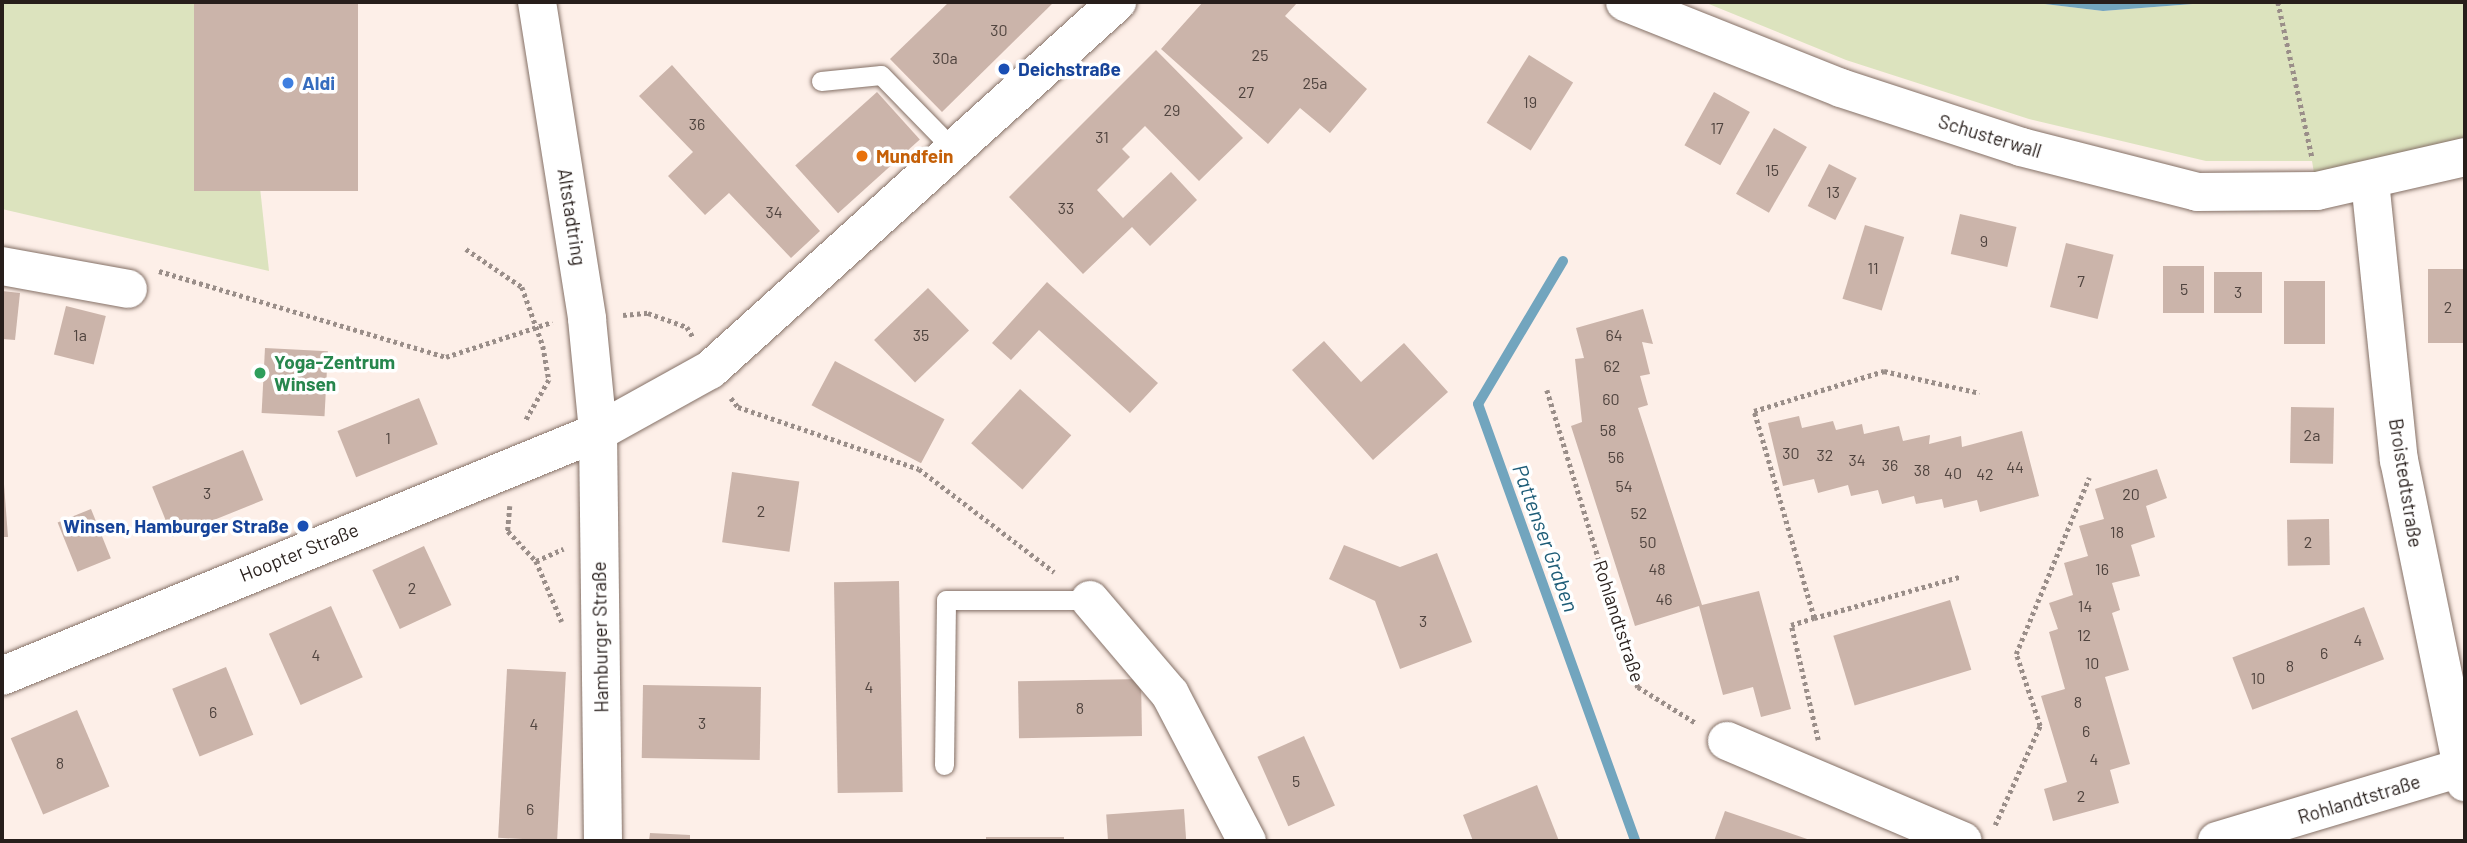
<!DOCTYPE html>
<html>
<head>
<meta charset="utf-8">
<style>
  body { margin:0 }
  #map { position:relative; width:2467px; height:843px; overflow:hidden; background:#fdefe8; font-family:Barlow,sans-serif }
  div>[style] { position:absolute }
  .green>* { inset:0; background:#dce3be }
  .water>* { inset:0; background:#72a5be }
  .stream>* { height:10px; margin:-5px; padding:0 5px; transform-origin:5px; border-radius:5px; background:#72a5be }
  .building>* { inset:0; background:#cbb4aa; transform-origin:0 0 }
  .path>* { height:4.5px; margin-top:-2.25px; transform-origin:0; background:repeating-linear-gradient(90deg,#9a8e89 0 3.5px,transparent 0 7px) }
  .roads { filter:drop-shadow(0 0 2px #847066) drop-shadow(0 0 2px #847066) }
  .service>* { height:19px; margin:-9.5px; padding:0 9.5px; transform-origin:9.5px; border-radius:9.5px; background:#fff }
  .minor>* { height:38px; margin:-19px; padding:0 19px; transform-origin:19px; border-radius:19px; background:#fff }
  .tertiary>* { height:38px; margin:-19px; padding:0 19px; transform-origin:19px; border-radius:19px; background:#fff }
  .secondary>* { height:38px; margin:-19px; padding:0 19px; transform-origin:19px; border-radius:19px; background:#fff }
  .dots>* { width:19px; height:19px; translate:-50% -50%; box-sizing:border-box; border:4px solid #fff; border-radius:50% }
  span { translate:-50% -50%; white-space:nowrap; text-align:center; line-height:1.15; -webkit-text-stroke:7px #fff; paint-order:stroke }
  .number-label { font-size:16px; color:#50443f }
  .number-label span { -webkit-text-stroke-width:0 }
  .transit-label { font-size:19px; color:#164399; font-weight:700 }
  .left { translate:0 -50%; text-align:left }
  .right { translate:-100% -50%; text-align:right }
  .shop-label { font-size:19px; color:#366cbe; font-weight:700 }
  .street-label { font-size:19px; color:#271e1b }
  .food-label { font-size:19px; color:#c56008; font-weight:700 }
  .leisure-label { font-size:19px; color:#27864d; font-weight:700 }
  .water-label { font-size:21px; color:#1d5c77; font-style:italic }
  .frame { position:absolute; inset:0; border:4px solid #271e1b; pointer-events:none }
</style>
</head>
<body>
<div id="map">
  <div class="green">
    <div style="clip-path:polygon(2px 2px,240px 2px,269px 271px,2px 209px)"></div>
    <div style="clip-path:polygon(1704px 2px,2027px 2px,2103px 11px,2218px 2px,2465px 2px,2465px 157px,2317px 191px,2312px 161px,2206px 161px,2029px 119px,1846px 60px)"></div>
  </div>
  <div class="water">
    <div style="clip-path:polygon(2027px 2px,2218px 2px,2103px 11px)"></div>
  </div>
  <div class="stream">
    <div style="left:1563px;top:261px;width:166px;rotate:120.7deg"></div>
    <div style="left:1478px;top:404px;width:464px;rotate:70.2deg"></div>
  </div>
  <div class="building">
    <div style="left:194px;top:2px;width:164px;height:189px"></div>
    <div style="clip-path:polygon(1054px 2px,942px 112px,890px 59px,949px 2px)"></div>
    <div style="clip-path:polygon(1203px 2px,1298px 2px,1285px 16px,1367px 89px,1330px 133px,1300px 108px,1268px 144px,1161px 49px)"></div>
    <div style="clip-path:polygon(1156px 50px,1243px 138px,1199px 181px,1145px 126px,1122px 149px,1130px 157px,1097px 190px,1123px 218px,1171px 172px,1197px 200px,1150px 246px,1132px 227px,1083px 274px,1009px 197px)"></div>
    <div style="left:1529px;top:55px;width:52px;height:80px;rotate:32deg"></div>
    <div style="clip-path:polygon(672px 65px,820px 231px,791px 258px,729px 193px,705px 215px,668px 176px,693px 152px,639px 96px)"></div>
    <div style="left:877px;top:92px;width:64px;height:110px;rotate:48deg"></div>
    <div style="left:1714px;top:92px;width:41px;height:61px;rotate:29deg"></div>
    <div style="left:1774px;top:128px;width:38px;height:76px;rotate:30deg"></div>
    <div style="left:1829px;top:164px;width:31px;height:47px;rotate:27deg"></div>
    <div style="left:1960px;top:214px;width:58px;height:41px;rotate:13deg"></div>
    <div style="left:1865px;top:225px;width:41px;height:77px;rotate:17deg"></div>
    <div style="left:2066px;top:243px;width:49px;height:66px;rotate:14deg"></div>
    <div style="left:2163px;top:266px;width:41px;height:47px"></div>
    <div style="left:2465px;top:269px;width:74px;height:37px;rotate:90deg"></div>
    <div style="left:2214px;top:272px;width:48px;height:41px"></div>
    <div style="left:2284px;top:281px;width:41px;height:63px"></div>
    <div style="clip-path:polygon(1047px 282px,1158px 383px,1130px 413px,1039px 330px,1011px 360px,992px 343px)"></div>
    <div style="left:928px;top:288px;width:59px;height:75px;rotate:46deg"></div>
    <div style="clip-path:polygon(2px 291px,20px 293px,15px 340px,2px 339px)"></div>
    <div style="left:66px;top:306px;width:41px;height:50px;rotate:14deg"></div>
    <div style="clip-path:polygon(1643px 309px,1653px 344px,1642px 342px,1650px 374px,1640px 376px,1648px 405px,1638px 408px,1702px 605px,1759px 591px,1791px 709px,1761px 717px,1753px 687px,1723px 695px,1699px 606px,1635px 626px,1571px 426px,1582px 422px,1575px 359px,1584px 358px,1576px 328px)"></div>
    <div style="clip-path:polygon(1324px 341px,1361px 382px,1404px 343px,1448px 392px,1373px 460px,1292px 370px)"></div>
    <div style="left:265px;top:348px;width:63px;height:65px;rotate:3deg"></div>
    <div style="left:835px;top:361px;width:124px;height:50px;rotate:28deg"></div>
    <div style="left:1020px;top:389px;width:69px;height:73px;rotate:42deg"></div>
    <div style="left:419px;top:398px;width:50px;height:88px;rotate:68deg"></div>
    <div style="left:2291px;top:407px;width:43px;height:56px;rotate:1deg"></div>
    <div style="clip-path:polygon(1799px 416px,1802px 428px,1833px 421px,1836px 430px,1862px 424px,1864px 434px,1899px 426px,1903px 441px,1930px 435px,1929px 444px,1961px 436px,1962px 447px,2022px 431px,2039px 496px,1980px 512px,1977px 500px,1944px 508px,1942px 499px,1916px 504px,1914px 496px,1882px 504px,1878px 490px,1851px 496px,1848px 485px,1818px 493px,1814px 479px,1783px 486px,1768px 423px)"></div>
    <div style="left:243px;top:450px;width:54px;height:98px;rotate:68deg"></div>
    <div style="clip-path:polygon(2px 458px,8px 537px,2px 537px)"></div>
    <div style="clip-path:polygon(2157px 469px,2167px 498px,2146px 506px,2155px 537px,2131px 545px,2140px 576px,2112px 583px,2120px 610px,2112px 613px,2129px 670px,2105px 677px,2130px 764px,2110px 770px,2119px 803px,2053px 821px,2044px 789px,2067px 782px,2041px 696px,2065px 689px,2049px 632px,2058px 629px,2049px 603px,2073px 595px,2064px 563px,2088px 556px,2079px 526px,2104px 519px,2095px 489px)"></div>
    <div style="left:732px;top:472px;width:68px;height:71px;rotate:8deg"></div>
    <div style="left:91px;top:509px;width:53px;height:36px;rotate:68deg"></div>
    <div style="left:2329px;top:519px;width:46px;height:42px;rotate:89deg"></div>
    <div style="clip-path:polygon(1344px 545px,1400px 567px,1437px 553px,1472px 642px,1400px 669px,1375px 601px,1329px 579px)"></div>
    <div style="left:424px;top:546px;width:65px;height:57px;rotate:65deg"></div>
    <div style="left:899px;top:581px;width:211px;height:65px;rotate:89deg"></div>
    <div style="left:1950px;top:600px;width:73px;height:122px;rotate:73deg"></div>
    <div style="left:331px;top:606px;width:78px;height:68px;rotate:66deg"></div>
    <div style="left:2364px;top:607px;width:56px;height:141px;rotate:69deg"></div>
    <div style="left:226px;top:667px;width:73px;height:58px;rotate:68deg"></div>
    <div style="left:507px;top:669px;width:59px;height:169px;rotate:3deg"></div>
    <div style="left:1141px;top:679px;width:57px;height:123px;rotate:89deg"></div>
    <div style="left:643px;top:685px;width:118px;height:73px;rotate:1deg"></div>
    <div style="left:77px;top:710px;width:83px;height:72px;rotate:67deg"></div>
    <div style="left:1304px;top:736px;width:76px;height:51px;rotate:66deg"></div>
    <div style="clip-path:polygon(1537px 785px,1559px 841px,1473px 841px,1463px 815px)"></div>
    <div style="left:1184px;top:809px;width:32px;height:78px;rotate:86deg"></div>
    <div style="clip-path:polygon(1725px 811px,1813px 841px,1714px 841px)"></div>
    <div style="clip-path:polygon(650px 833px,690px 835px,690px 841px,649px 841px)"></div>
    <div style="left:986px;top:837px;width:78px;height:4px"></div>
  </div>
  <div class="path">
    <div style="left:2278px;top:2px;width:158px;rotate:77.6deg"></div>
    <div style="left:466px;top:249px;width:68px;rotate:34.2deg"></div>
    <div style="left:522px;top:287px;width:63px;rotate:70.4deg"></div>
    <div style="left:543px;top:346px;width:35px;rotate:80deg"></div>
    <div style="left:549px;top:380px;width:46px;rotate:119.9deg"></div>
    <div style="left:159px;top:271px;width:300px;rotate:16.7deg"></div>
    <div style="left:446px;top:357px;width:112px;rotate:-18.3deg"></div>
    <div style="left:623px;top:315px;width:25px;rotate:-5deg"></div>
    <div style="left:648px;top:313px;width:41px;rotate:19.7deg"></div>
    <div style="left:687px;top:327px;width:12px;rotate:59deg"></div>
    <div style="left:1547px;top:390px;width:311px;rotate:73deg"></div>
    <div style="left:1638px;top:687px;width:68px;rotate:31.8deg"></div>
    <div style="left:731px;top:398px;width:11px;rotate:52deg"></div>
    <div style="left:738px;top:407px;width:191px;rotate:18.9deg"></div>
    <div style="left:919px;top:469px;width:170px;rotate:37.3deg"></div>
    <div style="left:510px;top:506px;width:25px;rotate:95deg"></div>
    <div style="left:508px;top:531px;width:41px;rotate:47deg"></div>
    <div style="left:536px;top:561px;width:66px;rotate:66.9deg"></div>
    <div style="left:536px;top:561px;width:30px;rotate:-24deg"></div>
    <div style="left:1814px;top:618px;width:151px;rotate:-15.8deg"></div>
    <div style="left:1818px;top:740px;width:118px;rotate:-103.2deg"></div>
    <div style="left:1791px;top:625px;width:24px;rotate:-17deg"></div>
    <div style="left:1814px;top:618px;width:216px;rotate:-106.2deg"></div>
    <div style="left:1754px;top:411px;width:136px;rotate:-17.1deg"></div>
    <div style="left:1884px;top:371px;width:98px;rotate:12.9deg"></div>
    <div style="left:1995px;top:825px;width:109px;rotate:-65.6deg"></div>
    <div style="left:2040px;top:726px;width:76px;rotate:-108.4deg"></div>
    <div style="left:2016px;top:654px;width:191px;rotate:-67.5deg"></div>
  </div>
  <div class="roads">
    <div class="service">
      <div style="left:821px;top:81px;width:60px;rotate:-5.7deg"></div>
      <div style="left:881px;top:75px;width:106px;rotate:45.8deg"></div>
      <div style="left:944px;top:765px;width:165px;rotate:-89.3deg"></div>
      <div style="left:946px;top:600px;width:144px"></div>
    </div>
    <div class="minor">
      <div style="left:1625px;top:2px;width:232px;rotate:21.7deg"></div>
      <div style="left:1841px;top:88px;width:189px;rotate:18.1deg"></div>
      <div style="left:2021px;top:147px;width:182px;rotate:14.3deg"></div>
      <div style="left:2197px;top:192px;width:120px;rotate:-0.5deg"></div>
      <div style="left:2317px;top:191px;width:152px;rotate:-12.9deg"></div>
      <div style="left:2370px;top:181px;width:281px;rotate:84.1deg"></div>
      <div style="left:2399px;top:460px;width:329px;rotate:78.4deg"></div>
      <div style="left:2px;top:266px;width:128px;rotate:10.3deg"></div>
      <div style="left:598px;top:432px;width:128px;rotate:-29deg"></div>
      <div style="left:710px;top:370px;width:549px;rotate:-42.12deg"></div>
      <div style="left:1090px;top:600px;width:123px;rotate:49.6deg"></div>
      <div style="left:1170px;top:694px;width:166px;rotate:62.4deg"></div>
      <div style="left:1727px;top:741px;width:256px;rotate:23deg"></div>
      <div style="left:2217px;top:841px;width:254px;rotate:-16.7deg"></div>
    </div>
    <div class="tertiary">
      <div style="left:2px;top:676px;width:644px;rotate:-22.26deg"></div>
    </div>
    <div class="secondary">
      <div style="left:537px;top:2px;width:321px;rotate:81deg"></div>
      <div style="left:587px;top:319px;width:114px;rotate:84.4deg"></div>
      <div style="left:598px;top:432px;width:409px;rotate:89.3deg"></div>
    </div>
  </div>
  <div class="dots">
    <div style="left:1004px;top:69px;background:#1a4fb4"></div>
    <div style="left:288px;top:83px;background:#3f7fe0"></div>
    <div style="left:862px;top:156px;background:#e8710a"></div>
    <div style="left:260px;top:373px;background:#2e9e5b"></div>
    <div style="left:303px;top:526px;background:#1a4fb4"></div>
  </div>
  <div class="number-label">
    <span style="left:999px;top:30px">30</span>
    <span style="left:1260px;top:55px">25</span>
    <span style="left:945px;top:58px">30a</span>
    <span style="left:1315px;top:83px">25a</span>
    <span style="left:1246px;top:92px">27</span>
    <span style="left:1530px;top:102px">19</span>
    <span style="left:1172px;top:110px">29</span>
    <span style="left:697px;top:124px">36</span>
    <span style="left:1717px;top:128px">17</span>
    <span style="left:1102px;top:137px">31</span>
    <span style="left:1772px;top:170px">15</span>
    <span style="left:1833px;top:192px">13</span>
    <span style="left:1066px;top:208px">33</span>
    <span style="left:774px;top:212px">34</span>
    <span style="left:1984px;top:241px">9</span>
    <span style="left:1873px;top:268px">11</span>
    <span style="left:2081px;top:281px">7</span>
    <span style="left:2184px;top:289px">5</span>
    <span style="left:2238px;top:292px">3</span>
    <span style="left:2448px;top:307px">2</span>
    <span style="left:80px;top:335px">1a</span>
    <span style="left:921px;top:335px">35</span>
    <span style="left:1614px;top:335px">64</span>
    <span style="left:1612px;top:366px">62</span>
    <span style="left:1611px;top:399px">60</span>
    <span style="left:1608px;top:430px">58</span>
    <span style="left:2312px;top:435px">2a</span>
    <span style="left:388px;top:438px">1</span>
    <span style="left:1791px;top:453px">30</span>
    <span style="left:1825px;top:455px">32</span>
    <span style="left:1616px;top:457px">56</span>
    <span style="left:1857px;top:460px">34</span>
    <span style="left:1890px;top:465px">36</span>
    <span style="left:2015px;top:467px">44</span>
    <span style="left:1922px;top:470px">38</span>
    <span style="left:1953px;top:473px">40</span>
    <span style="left:1985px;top:474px">42</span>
    <span style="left:1624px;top:486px">54</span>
    <span style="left:207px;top:493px">3</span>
    <span style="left:2131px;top:494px">20</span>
    <span style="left:761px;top:511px">2</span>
    <span style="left:1639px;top:513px">52</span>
    <span style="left:2117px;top:532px">18</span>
    <span style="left:1648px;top:542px">50</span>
    <span style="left:2308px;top:542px">2</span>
    <span style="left:1657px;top:569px">48</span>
    <span style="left:2102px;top:569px">16</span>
    <span style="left:412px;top:588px">2</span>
    <span style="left:1664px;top:599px">46</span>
    <span style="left:2085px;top:606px">14</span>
    <span style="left:1423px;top:621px">3</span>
    <span style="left:2084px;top:635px">12</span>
    <span style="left:2358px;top:640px">4</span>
    <span style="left:2324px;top:653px">6</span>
    <span style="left:316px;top:655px">4</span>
    <span style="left:2092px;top:663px">10</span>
    <span style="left:2290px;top:666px">8</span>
    <span style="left:2258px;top:678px">10</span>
    <span style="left:869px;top:687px">4</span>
    <span style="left:2078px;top:702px">8</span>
    <span style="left:1080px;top:708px">8</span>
    <span style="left:213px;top:712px">6</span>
    <span style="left:702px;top:723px">3</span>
    <span style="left:534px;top:724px">4</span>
    <span style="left:2086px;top:731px">6</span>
    <span style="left:2094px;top:759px">4</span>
    <span style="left:60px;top:763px">8</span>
    <span style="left:1296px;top:781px">5</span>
    <span style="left:2081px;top:796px">2</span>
    <span style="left:530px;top:809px">6</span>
  </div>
  <div class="transit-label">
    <span class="left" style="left:1018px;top:69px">Deichstraße</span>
    <span class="right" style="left:289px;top:526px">Winsen, Hamburger Straße</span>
  </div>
  <div class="shop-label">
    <span class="left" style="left:302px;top:83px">Aldi</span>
  </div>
  <div class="street-label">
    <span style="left:1990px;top:136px;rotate:17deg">Schusterwall</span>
    <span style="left:572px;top:217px;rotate:81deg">Altstadtring</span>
    <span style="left:2406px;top:483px;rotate:81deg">Broistedtstraße</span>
    <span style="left:299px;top:552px;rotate:-22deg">Hoopter Straße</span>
    <span style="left:1619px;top:621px;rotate:72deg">Rohlandtstraße</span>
    <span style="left:600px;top:637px;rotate:-91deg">Hamburger Straße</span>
    <span style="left:2359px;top:799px;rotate:-17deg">Rohlandtstraße</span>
  </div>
  <div class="food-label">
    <span class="left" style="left:876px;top:156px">Mundfein</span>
  </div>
  <div class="leisure-label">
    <span class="left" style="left:274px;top:373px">Yoga-Zentrum<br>Winsen</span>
  </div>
  <div class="water-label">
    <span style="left:1546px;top:538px;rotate:70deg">Pattenser Graben</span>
  </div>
  <div class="frame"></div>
</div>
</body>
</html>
